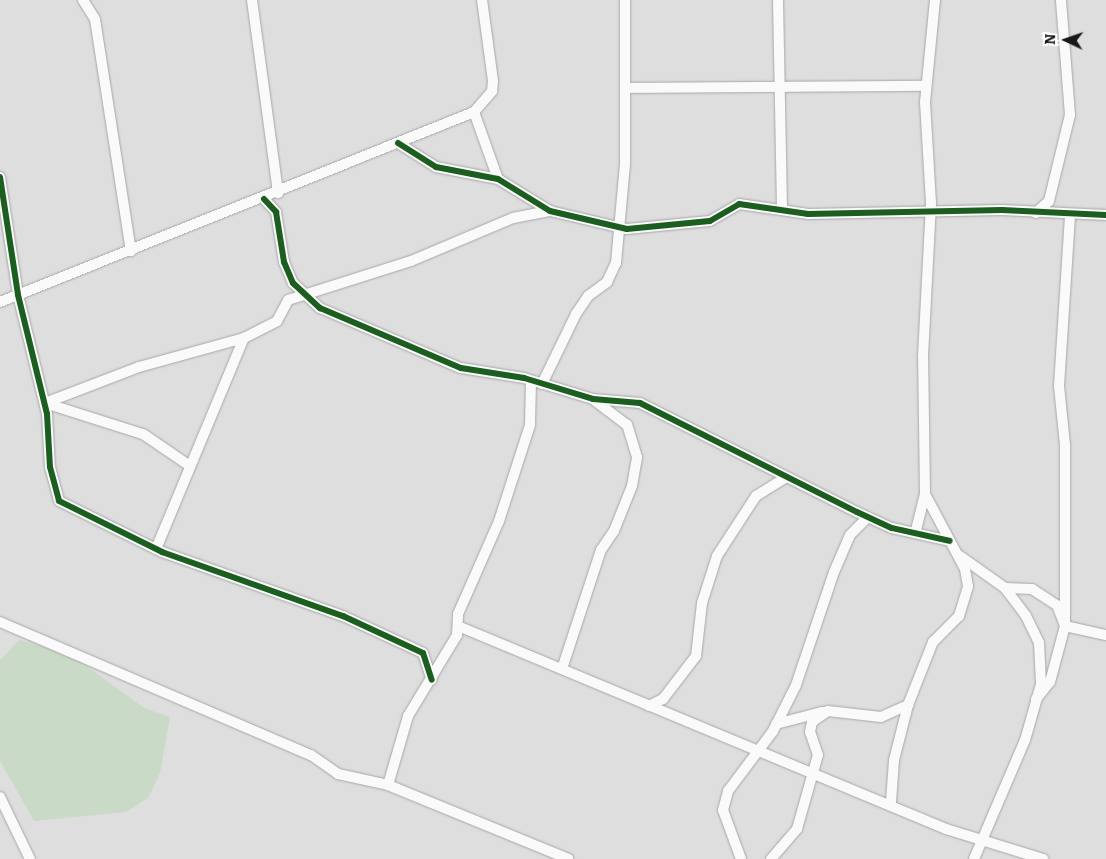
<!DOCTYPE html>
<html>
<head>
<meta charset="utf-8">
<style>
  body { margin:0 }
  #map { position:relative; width:1106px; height:859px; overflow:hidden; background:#dedede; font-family:Bitter,serif }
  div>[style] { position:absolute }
  .green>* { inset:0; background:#c9dbc6 }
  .roads { filter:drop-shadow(0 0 1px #a7a7a7) drop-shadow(0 0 1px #a7a7a7) }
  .minor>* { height:10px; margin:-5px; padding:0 5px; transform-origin:5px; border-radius:5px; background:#fafafa }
  .cycleway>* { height:6px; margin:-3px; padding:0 3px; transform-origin:3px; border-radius:3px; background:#1b5e20 }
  span { translate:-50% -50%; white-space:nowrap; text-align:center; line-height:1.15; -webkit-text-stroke:5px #fff; paint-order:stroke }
  .north { position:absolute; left:1041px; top:15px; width:50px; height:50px; -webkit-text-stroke:4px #fff; paint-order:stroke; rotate:273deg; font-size:14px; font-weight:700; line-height:20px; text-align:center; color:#171817 }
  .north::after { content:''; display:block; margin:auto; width:18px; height:22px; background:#171817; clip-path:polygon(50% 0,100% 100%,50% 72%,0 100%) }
</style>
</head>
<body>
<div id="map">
  <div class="green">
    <div style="clip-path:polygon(19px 640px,70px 654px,144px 708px,170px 717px,160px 773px,148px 798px,126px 812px,34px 821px,0 761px,0 660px)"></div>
  </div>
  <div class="roads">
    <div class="minor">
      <div style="left:83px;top:0;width:22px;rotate:58deg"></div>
      <div style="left:95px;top:19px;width:235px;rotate:81.2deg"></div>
      <div style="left:252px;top:0;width:195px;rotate:82.3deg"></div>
      <div style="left:778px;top:0;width:210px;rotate:88.9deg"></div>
      <div style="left:626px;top:88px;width:300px;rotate:-0.4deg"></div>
      <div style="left:474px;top:112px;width:71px;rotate:70.3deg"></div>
      <div style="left:398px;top:143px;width:45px;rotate:32.3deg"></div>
      <div style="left:436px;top:167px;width:63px;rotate:11deg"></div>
      <div style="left:498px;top:179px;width:61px;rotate:31.6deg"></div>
      <div style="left:550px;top:211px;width:79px;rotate:13.2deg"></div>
      <div style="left:627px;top:229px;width:83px;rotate:-5.5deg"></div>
      <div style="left:710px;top:221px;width:34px;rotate:-30deg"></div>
      <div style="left:739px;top:204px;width:70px;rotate:8.2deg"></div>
      <div style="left:808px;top:214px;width:194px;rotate:-1.2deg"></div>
      <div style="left:1002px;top:210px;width:104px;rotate:2.8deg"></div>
      <div style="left:0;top:177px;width:119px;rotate:81.3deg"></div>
      <div style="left:18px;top:295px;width:122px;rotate:76.3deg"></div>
      <div style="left:47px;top:414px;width:53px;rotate:86.8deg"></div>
      <div style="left:50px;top:467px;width:35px;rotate:75deg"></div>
      <div style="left:59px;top:501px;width:115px;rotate:26.3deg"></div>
      <div style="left:162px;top:552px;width:192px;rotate:19.5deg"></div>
      <div style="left:343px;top:616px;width:88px;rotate:24.8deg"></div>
      <div style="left:423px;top:653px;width:28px;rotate:72deg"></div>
      <div style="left:264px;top:199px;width:18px;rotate:47deg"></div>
      <div style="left:276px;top:212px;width:51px;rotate:80.9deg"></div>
      <div style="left:284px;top:262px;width:23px;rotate:67deg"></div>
      <div style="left:293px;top:283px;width:37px;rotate:43deg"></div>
      <div style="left:320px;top:308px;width:153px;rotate:23.1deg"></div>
      <div style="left:461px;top:368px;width:64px;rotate:9deg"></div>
      <div style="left:524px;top:378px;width:72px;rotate:16.9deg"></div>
      <div style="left:593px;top:399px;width:47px;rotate:4.9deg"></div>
      <div style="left:640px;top:403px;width:243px;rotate:26.7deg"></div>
      <div style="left:857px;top:512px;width:38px;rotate:25deg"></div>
      <div style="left:892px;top:528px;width:59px;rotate:12.6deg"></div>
      <div style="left:1036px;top:213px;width:18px;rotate:-43deg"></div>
      <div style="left:1049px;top:201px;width:89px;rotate:-76.3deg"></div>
      <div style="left:1070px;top:115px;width:115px;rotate:-94.5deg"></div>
      <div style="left:0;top:302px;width:511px;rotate:-21.84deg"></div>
      <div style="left:474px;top:112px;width:28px;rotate:-49deg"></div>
      <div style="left:492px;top:91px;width:10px;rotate:-84deg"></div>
      <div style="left:493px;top:81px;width:82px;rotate:-97.7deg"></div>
      <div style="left:542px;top:384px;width:78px;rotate:-64.1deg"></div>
      <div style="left:576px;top:314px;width:22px;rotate:-56deg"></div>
      <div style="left:588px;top:296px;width:24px;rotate:-36deg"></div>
      <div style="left:607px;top:282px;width:21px;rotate:-65deg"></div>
      <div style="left:616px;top:263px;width:98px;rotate:-84.8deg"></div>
      <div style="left:625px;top:165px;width:165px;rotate:-90deg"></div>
      <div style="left:45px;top:403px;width:101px;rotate:-21deg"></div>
      <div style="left:139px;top:367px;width:109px;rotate:-15.4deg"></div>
      <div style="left:45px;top:403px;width:103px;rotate:17.6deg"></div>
      <div style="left:143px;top:434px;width:57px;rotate:34.2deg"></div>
      <div style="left:916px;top:530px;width:37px;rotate:-76deg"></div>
      <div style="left:925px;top:494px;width:138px;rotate:-90.8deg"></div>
      <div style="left:923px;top:356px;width:153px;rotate:-87deg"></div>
      <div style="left:931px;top:203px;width:101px;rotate:-93.4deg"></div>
      <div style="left:925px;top:102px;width:102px;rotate:-84.4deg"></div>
      <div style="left:156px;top:549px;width:229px;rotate:-67.4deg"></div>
      <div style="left:244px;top:338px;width:37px;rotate:-27deg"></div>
      <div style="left:277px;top:321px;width:24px;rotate:-62deg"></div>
      <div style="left:288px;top:300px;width:129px;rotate:-17.6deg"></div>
      <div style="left:411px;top:261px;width:111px;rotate:-22.9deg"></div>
      <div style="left:513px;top:218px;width:38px;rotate:-11deg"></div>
      <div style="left:960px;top:556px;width:55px;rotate:35.4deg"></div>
      <div style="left:1005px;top:588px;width:35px;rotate:53deg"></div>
      <div style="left:1026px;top:616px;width:30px;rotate:64deg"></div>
      <div style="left:1039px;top:643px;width:41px;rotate:87.2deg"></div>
      <div style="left:1041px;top:684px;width:58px;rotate:105.9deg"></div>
      <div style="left:1025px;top:740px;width:129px;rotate:113.2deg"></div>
      <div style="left:1005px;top:588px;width:27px;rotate:2deg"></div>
      <div style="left:1032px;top:589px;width:30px;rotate:33deg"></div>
      <div style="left:1057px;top:605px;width:22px;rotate:69deg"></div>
      <div style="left:1065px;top:626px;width:42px;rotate:12.4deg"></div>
      <div style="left:0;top:622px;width:338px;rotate:23.2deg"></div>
      <div style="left:311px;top:755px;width:33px;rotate:35deg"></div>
      <div style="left:338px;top:774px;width:51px;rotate:12.4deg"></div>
      <div style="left:388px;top:785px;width:195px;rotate:22.3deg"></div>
      <div style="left:458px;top:626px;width:529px;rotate:22.59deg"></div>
      <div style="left:946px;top:829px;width:102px;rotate:17.2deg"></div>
      <div style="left:562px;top:669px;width:125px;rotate:-71.9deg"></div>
      <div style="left:601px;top:550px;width:23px;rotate:-56deg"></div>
      <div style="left:614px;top:531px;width:48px;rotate:-68.2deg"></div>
      <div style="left:632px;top:486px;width:29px;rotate:-80deg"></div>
      <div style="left:637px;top:457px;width:34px;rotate:-107deg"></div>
      <div style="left:627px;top:425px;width:41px;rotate:-142.9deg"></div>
      <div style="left:1036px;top:699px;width:22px;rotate:-51deg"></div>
      <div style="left:1050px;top:682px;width:58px;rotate:-75deg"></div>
      <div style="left:1065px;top:626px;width:181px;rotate:-90deg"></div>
      <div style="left:1065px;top:445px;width:59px;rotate:-95.8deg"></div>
      <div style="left:1059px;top:386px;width:171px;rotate:-86.3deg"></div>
      <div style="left:649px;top:706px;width:16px;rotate:-27deg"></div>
      <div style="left:663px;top:699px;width:54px;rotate:-52.5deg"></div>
      <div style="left:696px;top:656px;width:53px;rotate:-83.5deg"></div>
      <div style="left:702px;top:603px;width:49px;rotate:-72.3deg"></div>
      <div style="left:717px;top:556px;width:72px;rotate:-57deg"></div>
      <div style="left:756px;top:496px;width:36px;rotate:-32deg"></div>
      <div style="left:776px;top:724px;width:48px;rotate:-14.6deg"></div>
      <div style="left:388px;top:785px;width:72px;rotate:-73.8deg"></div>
      <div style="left:408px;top:716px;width:95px;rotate:-58.8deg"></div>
      <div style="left:457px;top:635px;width:21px;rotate:-87deg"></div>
      <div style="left:458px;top:614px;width:102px;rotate:-66.2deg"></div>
      <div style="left:499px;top:521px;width:101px;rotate:-72.1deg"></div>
      <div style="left:530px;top:425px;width:44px;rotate:-88.7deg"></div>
      <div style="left:0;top:797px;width:69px;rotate:64.2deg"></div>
      <div style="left:891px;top:802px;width:42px;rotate:-85.9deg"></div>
      <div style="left:894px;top:760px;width:57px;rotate:-75.7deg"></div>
      <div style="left:741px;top:859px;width:52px;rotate:-110.2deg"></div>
      <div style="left:723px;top:810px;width:20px;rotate:-75deg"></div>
      <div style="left:728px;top:791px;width:75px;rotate:-53.1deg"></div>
      <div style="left:773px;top:731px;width:51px;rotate:-63.4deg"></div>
      <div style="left:796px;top:685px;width:119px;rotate:-71.4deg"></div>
      <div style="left:834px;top:572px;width:40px;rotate:-66.6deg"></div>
      <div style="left:850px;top:535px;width:25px;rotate:-45deg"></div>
      <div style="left:771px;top:859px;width:40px;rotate:-49deg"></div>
      <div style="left:797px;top:829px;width:77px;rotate:-74.2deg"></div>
      <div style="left:818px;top:755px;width:24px;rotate:-109deg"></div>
      <div style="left:810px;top:732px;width:10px;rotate:-79deg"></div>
      <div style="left:812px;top:722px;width:19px;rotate:-35deg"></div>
      <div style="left:828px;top:711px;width:53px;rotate:6.5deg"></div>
      <div style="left:881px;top:717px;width:30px;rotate:-24deg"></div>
      <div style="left:908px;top:705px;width:68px;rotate:-68.4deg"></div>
      <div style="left:933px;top:642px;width:37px;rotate:-45deg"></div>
      <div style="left:959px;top:616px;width:31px;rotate:-73deg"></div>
      <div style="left:968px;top:586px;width:17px;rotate:-100deg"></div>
      <div style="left:965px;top:569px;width:85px;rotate:-118.1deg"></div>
    </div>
  </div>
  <div class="cycleway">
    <div style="left:398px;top:143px;width:45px;rotate:32.3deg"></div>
    <div style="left:436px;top:167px;width:63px;rotate:11deg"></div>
    <div style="left:498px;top:179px;width:61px;rotate:31.6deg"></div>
    <div style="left:550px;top:211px;width:79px;rotate:13.2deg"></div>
    <div style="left:627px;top:229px;width:83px;rotate:-5.5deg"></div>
    <div style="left:710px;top:221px;width:34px;rotate:-30deg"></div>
    <div style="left:739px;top:204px;width:70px;rotate:8.2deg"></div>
    <div style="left:808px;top:214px;width:194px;rotate:-1.2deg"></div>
    <div style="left:1002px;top:210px;width:104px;rotate:2.8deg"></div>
    <div style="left:0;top:177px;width:119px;rotate:81.3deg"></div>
    <div style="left:18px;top:295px;width:122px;rotate:76.3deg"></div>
    <div style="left:47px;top:414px;width:53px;rotate:86.8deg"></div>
    <div style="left:50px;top:467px;width:35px;rotate:75deg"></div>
    <div style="left:59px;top:501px;width:115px;rotate:26.3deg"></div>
    <div style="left:162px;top:552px;width:192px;rotate:19.5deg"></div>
    <div style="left:343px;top:616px;width:88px;rotate:24.8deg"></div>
    <div style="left:423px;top:653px;width:28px;rotate:72deg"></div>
    <div style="left:264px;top:199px;width:18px;rotate:47deg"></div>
    <div style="left:276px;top:212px;width:51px;rotate:80.9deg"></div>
    <div style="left:284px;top:262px;width:23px;rotate:67deg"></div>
    <div style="left:293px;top:283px;width:37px;rotate:43deg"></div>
    <div style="left:320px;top:308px;width:153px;rotate:23.1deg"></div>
    <div style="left:461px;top:368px;width:64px;rotate:9deg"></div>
    <div style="left:524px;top:378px;width:72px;rotate:16.9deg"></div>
    <div style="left:593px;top:399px;width:47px;rotate:4.9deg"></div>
    <div style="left:640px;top:403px;width:243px;rotate:26.7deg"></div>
    <div style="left:857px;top:512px;width:38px;rotate:25deg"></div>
    <div style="left:892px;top:528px;width:59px;rotate:12.6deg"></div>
  </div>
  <div class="north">N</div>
</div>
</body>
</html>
